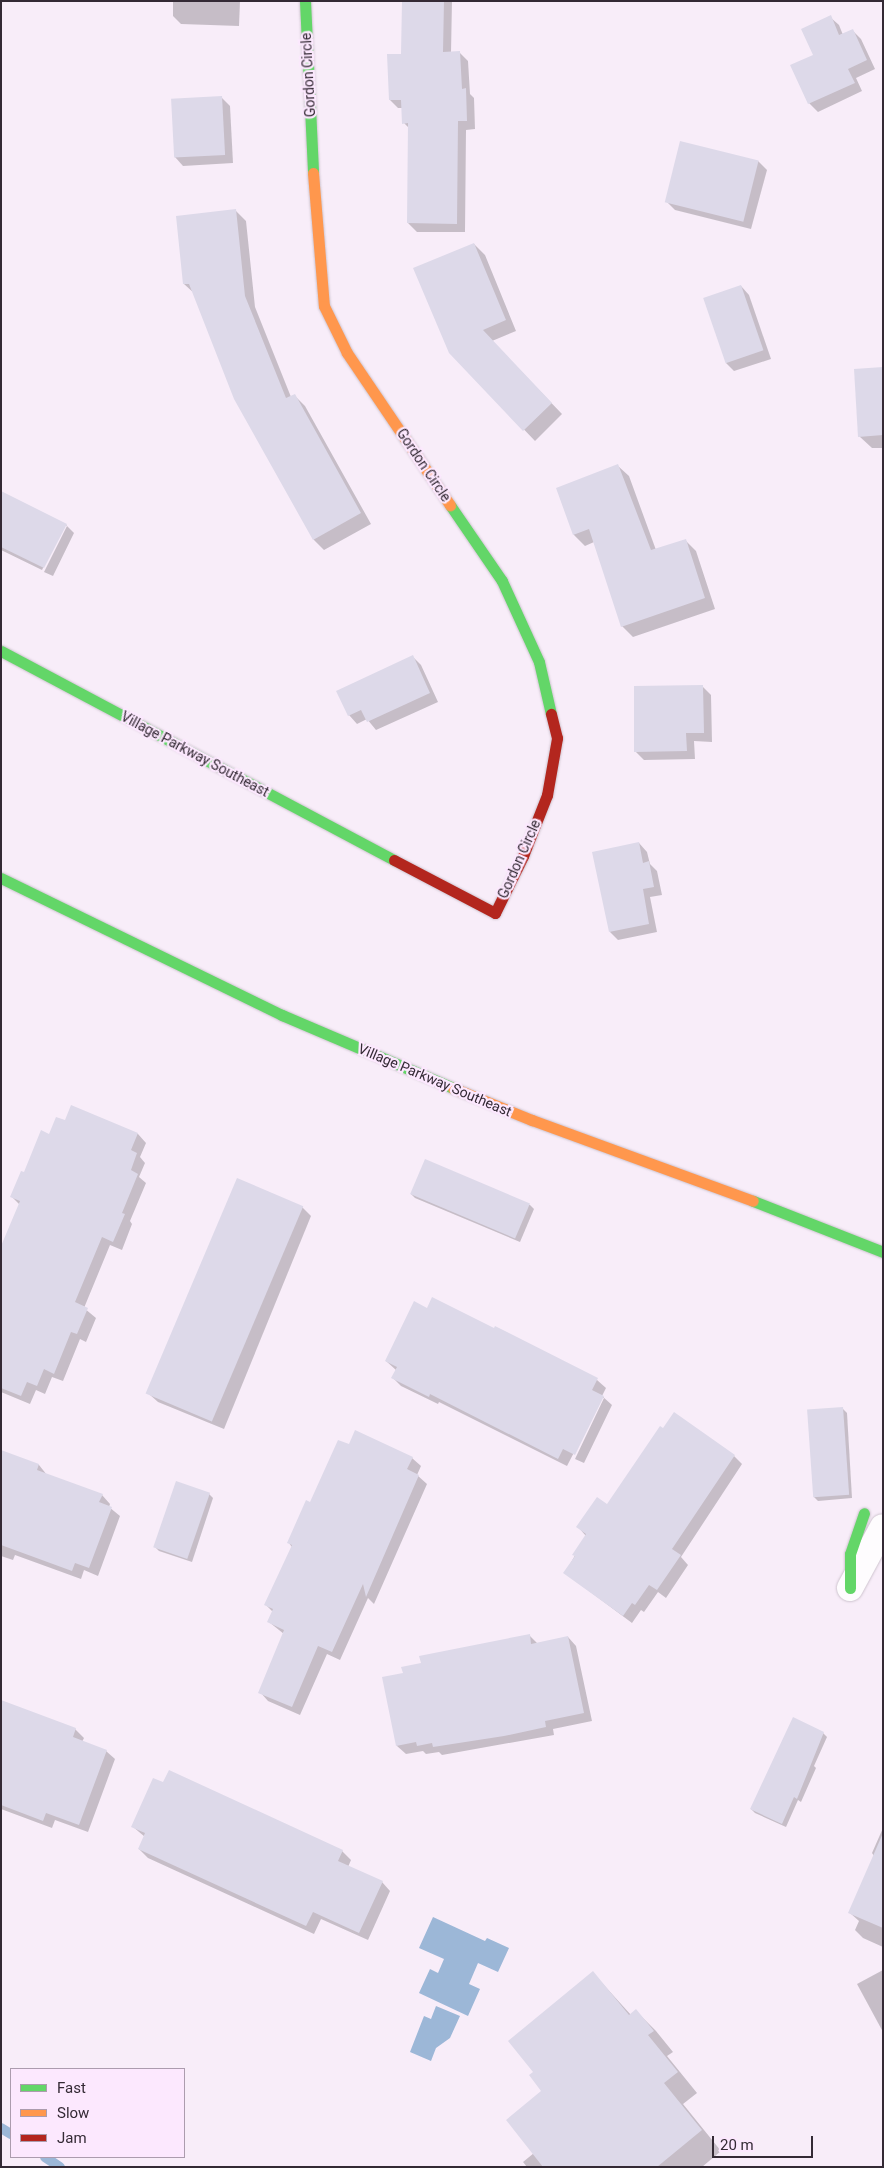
<!DOCTYPE html>
<html>
<head>
<meta charset="utf-8">
<style>
  body { margin:0 }
  #map { position:relative; width:884px; height:2168px; overflow:hidden; background:#f8edf9; font-family:Roboto,sans-serif }
  div>[style] { position:absolute }
  .water>* { inset:0; background:#9cb7d7 }
  .shadow>* { inset:0; background:#0003 }
  .stream>* { height:10px; margin:-5px; padding:0 5px; transform-origin:5px; border-radius:5px; background:#9cb7d7 }
  .building>* { inset:0; background:#ddd9e9; transform-origin:0 0 }
  .roads { filter:drop-shadow(0 0 1px #cec4cf) drop-shadow(0 0 1px #cec4cf) }
  .street>* { height:26px; margin:-13px; padding:0 13px; transform-origin:13px; border-radius:13px; background:#fefcfe }
  .fast>* { height:11px; margin:-5.5px; padding:0 5.5px; transform-origin:5.5px; border-radius:5.5px; background:#63d668 }
  .slow>* { height:11px; margin:-5.5px; padding:0 5.5px; transform-origin:5.5px; border-radius:5.5px; background:#ff974d }
  .jam>* { height:11px; margin:-5.5px; padding:0 5.5px; transform-origin:5.5px; border-radius:5.5px; background:#b3261e }
  span { translate:-50% -50%; white-space:nowrap; text-align:center; line-height:1.15; -webkit-text-stroke:4.5px #fce8fe; paint-order:stroke }
  .street-label { font-size:14px; color:#342a35 }
  .frame { position:absolute; inset:0; border:2px solid #342a35; pointer-events:none }
  .legend { position:absolute; left:10px; top:2068px; width:175px; height:90px; box-sizing:border-box; background:#fce8fe; border:1px solid #ac9cae; margin:0; padding:6px 9px; list-style:none; font-size:15px; color:#342a35 }
  .legend li { display:flex; align-items:center; gap:10px; height:25px }
  .legend b { width:25px; border:1px solid #ac9cae }
  .scale { position:absolute; left:712px; top:2136px; width:101px; height:22px; box-sizing:border-box; border:2px solid #342a35; border-top:0; padding-left:6px; font-size:15px; line-height:18px; white-space:nowrap; color:#342a35; -webkit-text-stroke:4px #fce8fe; paint-order:stroke }
</style>
</head>
<body>
<div id="map">
  <div class="water">
    <div style="clip-path:polygon(433px 1917px,485px 1941px,487px 1938px,509px 1948px,498px 1972px,478px 1963px,469px 1984px,480px 1989px,468px 2016px,419px 1993px,430px 1969px,438px 1973px,444px 1959px,419px 1948px)"></div>
    <div style="clip-path:polygon(436px 2006px,460px 2016px,450px 2038px,436px 2048px,431px 2061px,410px 2052px,424px 2016px,431px 2019px)"></div>
  </div>
  <div class="shadow">
    <div style="clip-path:polygon(173px 1px,240px 1px,239px 26px,181px 24px,173px 16px)"></div>
    <div style="clip-path:polygon(403px 1px,452px 1px,451px 53px,459px 52px,468px 61px,470px 94px,474px 98px,475px 129px,466px 130px,465px 232px,417px 232px,408px 223px,409px 128px,404px 123px,403px 108px,398px 108px,390px 100px,402px 55px)"></div>
    <div style="clip-path:polygon(830px 17px,839px 25px,843px 35px,852px 30px,861px 39px,875px 69px,856px 78px,862px 91px,818px 112px,809px 103px,815px 55px)"></div>
    <div style="clip-path:polygon(222px 98px,230px 106px,233px 163px,183px 166px,175px 157px)"></div>
    <div style="clip-path:polygon(758px 161px,767px 170px,751px 229px,675px 210px,666px 201px)"></div>
    <div style="clip-path:polygon(235px 210px,246px 221px,255px 307px,291px 397px,294px 395px,305px 406px,371px 524px,324px 550px,314px 540px,235px 398px,195px 294px,184px 284px)"></div>
    <div style="clip-path:polygon(474px 244px,485px 255px,516px 331px,492px 341px,562px 414px,535px 441px,450px 352px)"></div>
    <div style="clip-path:polygon(741px 286px,749px 295px,771px 359px,734px 371px,726px 363px)"></div>
    <div style="clip-path:polygon(883px 368px,883px 448px,872px 448px,859px 436px)"></div>
    <div style="clip-path:polygon(618px 466px,629px 476px,656px 550px,685px 540px,696px 551px,715px 609px,633px 637px,622px 626px,594px 542px,585px 546px,574px 535px,557px 489px)"></div>
    <div style="clip-path:polygon(1px 492px,66px 525px,74px 533px,53px 576px,44px 572px,67px 526px,64px 526px,42px 570px,1px 550px)"></div>
    <div style="clip-path:polygon(413px 657px,421px 665px,438px 702px,376px 730px,367px 719px,357px 724px,349px 715px)"></div>
    <div style="clip-path:polygon(703px 687px,711px 695px,712px 742px,694px 741px,695px 759px,644px 760px,635px 751px)"></div>
    <div style="clip-path:polygon(639px 843px,647px 852px,650px 864px,657px 871px,662px 895px,650px 897px,657px 932px,618px 940px,610px 932px)"></div>
    <div style="clip-path:polygon(72px 1107px,138px 1134px,146px 1143px,140px 1157px,145px 1163px,139px 1177px,146px 1183px,130px 1221px,132px 1224px,122px 1250px,110px 1245px,84px 1308px,96px 1318px,86px 1342px,80px 1339px,63px 1381px,52px 1377px,45px 1394px,36px 1390px,30px 1404px,1px 1392px,1px 1250px,20px 1205px,12px 1197px,49px 1135px,65px 1122px)"></div>
    <div style="clip-path:polygon(426px 1161px,530px 1205px,534px 1209px,520px 1242px,415px 1198px,411px 1194px)"></div>
    <div style="clip-path:polygon(302px 1207px,311px 1216px,224px 1429px,158px 1402px,149px 1394px)"></div>
    <div style="clip-path:polygon(386px 1361px,597px 1380px,606px 1388px,602px 1396px,612px 1405px,584px 1463px,575px 1459px,604px 1398px,602px 1398px,567px 1466px,439px 1402px,438px 1404px,401px 1386px,393px 1378px,396px 1370px)"></div>
    <div style="clip-path:polygon(843px 1409px,847px 1413px,852px 1498px,818px 1501px,814px 1497px)"></div>
    <div style="clip-path:polygon(349px 1446px,412px 1458px,421px 1466px,417px 1475px,427px 1484px,374px 1604px,368px 1598px,340px 1660px,327px 1654px,300px 1715px,268px 1701px,260px 1692px,284px 1634px,269px 1622px,273px 1612px,266px 1605px,292px 1547px,288px 1542px,310px 1504px)"></div>
    <div style="clip-path:polygon(1px 1451px,39px 1465px,47px 1475px,102px 1495px,110px 1504px,109px 1507px,120px 1516px,98px 1576px,84px 1570px,81px 1579px,15px 1555px,13px 1560px,1px 1556px)"></div>
    <div style="clip-path:polygon(734px 1456px,742px 1464px,681px 1557px,688px 1565px,666px 1598px,658px 1592px,644px 1612px,641px 1610px,632px 1623px,565px 1573px,586px 1536px,578px 1527px,607px 1505px)"></div>
    <div style="clip-path:polygon(209px 1494px,213px 1498px,192px 1562px,159px 1551px,155px 1547px)"></div>
    <div style="clip-path:polygon(529px 1635px,538px 1644px,568px 1637px,576px 1646px,592px 1721px,553px 1729px,554px 1735px,442px 1755px,439px 1752px,426px 1754px,423px 1751px,406px 1754px,397px 1746px,404px 1674px)"></div>
    <div style="clip-path:polygon(1px 1707px,75px 1729px,84px 1738px,82px 1742px,106px 1751px,115px 1759px,88px 1832px,55px 1820px,52px 1828px,1px 1809px)"></div>
    <div style="clip-path:polygon(823px 1733px,827px 1737px,814px 1766px,816px 1768px,801px 1802px,798px 1800px,786px 1827px,755px 1813px,751px 1809px)"></div>
    <div style="clip-path:polygon(132px 1826px,342px 1851px,351px 1860px,348px 1867px,382px 1882px,390px 1891px,368px 1940px,321px 1919px,314px 1934px,148px 1858px,139px 1849px,145px 1837px)"></div>
    <div style="clip-path:polygon(883px 1828px,883px 1947px,863px 1938px,855px 1930px,859px 1921px,850px 1913px,874px 1856px,872px 1853px)"></div>
    <div style="clip-path:polygon(883px 1970px,883px 2032px,857px 1984px)"></div>
    <div style="clip-path:polygon(593px 1973px,631px 2015px,636px 2011px,656px 2031px,673px 2052px,667px 2056px,697px 2093px,683px 2104px,721px 2151px,702px 2167px,527px 2167px,523px 2162px,534px 2153px,543px 2091px,535px 2072px)"></div>
  </div>
  <div class="stream">
    <div style="left:1px;top:2128px;width:12px;rotate:31deg"></div>
    <div style="left:45px;top:2157px;width:18px;rotate:34deg"></div>
  </div>
  <div class="building">
    <div style="clip-path:polygon(402px 1px,444px 1px,443px 52px,460px 51px,462px 89px,466px 88px,467px 121px,458px 121px,457px 224px,407px 223px,408px 123px,402px 124px,401px 100px,389px 100px,387px 54px,401px 54px)"></div>
    <div style="clip-path:polygon(831px 15px,839px 35px,853px 29px,867px 60px,848px 69px,855px 83px,808px 104px,790px 65px,813px 55px,801px 29px)"></div>
    <div style="left:222px;top:96px;width:59px;height:51px;rotate:87deg"></div>
    <div style="left:680px;top:141px;width:81px;height:63px;rotate:14deg"></div>
    <div style="clip-path:polygon(236px 209px,245px 296px,286px 398px,295px 394px,361px 513px,313px 540px,234px 399px,189px 284px,183px 284px,176px 216px)"></div>
    <div style="clip-path:polygon(474px 243px,506px 320px,483px 330px,552px 403px,523px 431px,449px 353px,413px 268px)"></div>
    <div style="left:741px;top:285px;width:69px;height:40px;rotate:71deg"></div>
    <div style="clip-path:polygon(883px 367px,883px 435px,858px 437px,854px 369px)"></div>
    <div style="clip-path:polygon(618px 464px,651px 550px,686px 539px,705px 598px,621px 627px,589px 529px,573px 535px,556px 488px)"></div>
    <div style="clip-path:polygon(1px 491px,67px 524px,44px 568px,1px 547px)"></div>
    <div style="clip-path:polygon(413px 655px,430px 693px,367px 722px,361px 710px,348px 716px,336px 691px)"></div>
    <div style="clip-path:polygon(703px 685px,704px 733px,686px 733px,687px 751px,634px 752px,634px 686px)"></div>
    <div style="clip-path:polygon(639px 842px,643px 863px,649px 861px,654px 887px,643px 889px,649px 924px,609px 932px,592px 852px)"></div>
    <div style="clip-path:polygon(71px 1105px,138px 1133px,131px 1150px,137px 1153px,131px 1170px,138px 1174px,122px 1213px,125px 1214px,113px 1242px,102px 1237px,75px 1302px,88px 1308px,77px 1334px,71px 1332px,54px 1374px,44px 1369px,37px 1386px,27px 1382px,21px 1396px,1px 1388px,1px 1246px,20px 1201px,10px 1197px,21px 1171px,24px 1172px,41px 1130px,49px 1134px,56px 1117px,65px 1120px)"></div>
    <div style="left:425px;top:1159px;width:114px;height:38px;rotate:23deg"></div>
    <div style="left:237px;top:1178px;width:72px;height:234px;rotate:23deg"></div>
    <div style="clip-path:polygon(432px 1297px,494px 1328px,495px 1326px,598px 1378px,592px 1390px,604px 1396px,575px 1455px,563px 1449px,558px 1459px,430px 1394px,429px 1397px,391px 1378px,397px 1367px,385px 1361px,414px 1301px,427px 1308px)"></div>
    <div style="left:843px;top:1407px;width:88px;height:36px;rotate:86deg"></div>
    <div style="clip-path:polygon(674px 1412px,735px 1455px,672px 1549px,681px 1555px,657px 1590px,649px 1585px,635px 1605px,632px 1603px,623px 1616px,563px 1573px,575px 1556px,572px 1555px,586px 1534px,576px 1527px,597px 1497px,607px 1504px,660px 1426px,663px 1428px)"></div>
    <div style="clip-path:polygon(355px 1430px,413px 1457px,407px 1469px,419px 1475px,366px 1597px,363px 1584px,332px 1652px,318px 1646px,292px 1707px,258px 1693px,284px 1630px,267px 1622px,273px 1609px,264px 1605px,292px 1545px,287px 1543px,306px 1500px,310px 1502px,338px 1440px,349px 1444px)"></div>
    <div style="clip-path:polygon(1px 1450px,39px 1464px,37px 1470px,103px 1494px,99px 1502px,112px 1507px,89px 1568px,75px 1563px,72px 1571px,1px 1545px)"></div>
    <div style="left:176px;top:1481px;width:36px;height:70px;rotate:19deg"></div>
    <div style="clip-path:polygon(530px 1634px,531px 1644px,568px 1636px,584px 1713px,545px 1721px,546px 1727px,504px 1736px,433px 1747px,432px 1743px,417px 1746px,416px 1742px,396px 1746px,382px 1677px,403px 1673px,401px 1667px,421px 1663px,419px 1656px)"></div>
    <div style="clip-path:polygon(1px 1700px,76px 1728px,73px 1737px,107px 1750px,79px 1825px,46px 1813px,43px 1821px,1px 1805px)"></div>
    <div style="clip-path:polygon(793px 1717px,824px 1732px,797px 1799px,794px 1797px,782px 1824px,750px 1809px)"></div>
    <div style="clip-path:polygon(169px 1770px,343px 1850px,338px 1861px,383px 1881px,359px 1933px,313px 1912px,306px 1926px,138px 1849px,145px 1833px,131px 1827px,153px 1778px,163px 1782px)"></div>
    <div style="clip-path:polygon(883px 1833px,883px 1928px,848px 1913px)"></div>
    <div style="clip-path:polygon(593px 1971px,629px 2015px,636px 2009px,654px 2031px,648px 2035px,678px 2072px,664px 2083px,702px 2130px,657px 2167px,543px 2167px,506px 2120px,541px 2091px,529px 2075px,533px 2072px,508px 2041px)"></div>
  </div>
  <div class="roads">
    <div class="street">
      <div style="left:850px;top:1588px;width:69px;rotate:-61.6deg"></div>
    </div>
    <div class="fast">
      <div style="left:305px;top:1px;width:172px;rotate:87.3deg"></div>
      <div style="left:450px;top:505px;width:92px;rotate:55.6deg"></div>
      <div style="left:502px;top:581px;width:89px;rotate:65.4deg"></div>
      <div style="left:539px;top:662px;width:53px;rotate:77deg"></div>
      <div style="left:1px;top:651px;width:445px;rotate:28deg"></div>
      <div style="left:1px;top:878px;width:313px;rotate:26deg"></div>
      <div style="left:282px;top:1015px;width:186px;rotate:23.1deg"></div>
      <div style="left:753px;top:1201px;width:140px;rotate:21.4deg"></div>
      <div style="left:850px;top:1588px;width:34px;rotate:-90deg"></div>
      <div style="left:850px;top:1554px;width:43px;rotate:-71.1deg"></div>
    </div>
    <div class="slow">
      <div style="left:313px;top:173px;width:133px;rotate:85.3deg"></div>
      <div style="left:324px;top:306px;width:52px;rotate:63.9deg"></div>
      <div style="left:347px;top:353px;width:184px;rotate:55.9deg"></div>
      <div style="left:453px;top:1088px;width:85px;rotate:22.1deg"></div>
      <div style="left:532px;top:1120px;width:235px;rotate:20.1deg"></div>
    </div>
    <div class="jam">
      <div style="left:394px;top:860px;width:114px;rotate:27.7deg"></div>
      <div style="left:495px;top:913px;width:64px;rotate:-63.8deg"></div>
      <div style="left:523px;top:856px;width:66px;rotate:-68.5deg"></div>
      <div style="left:547px;top:795px;width:58px;rotate:-80deg"></div>
      <div style="left:557px;top:738px;width:25px;rotate:-104deg"></div>
    </div>
  </div>
  <div class="street-label">
    <span style="left:308px;top:75px;rotate:-93deg">Gordon Circle</span>
    <span style="left:424px;top:465px;rotate:56deg">Gordon Circle</span>
    <span style="left:195px;top:754px;rotate:28deg">Village Parkway Southeast</span>
    <span style="left:519px;top:859px;rotate:-66deg">Gordon Circle</span>
    <span style="left:435px;top:1080px;rotate:23deg">Village Parkway Southeast</span>
  </div>
  <div class="frame"></div>
  <ul class="legend">
  <li><b style="height:6px;background:#63d668"></b>Fast</li>
  <li><b style="height:6px;background:#ff974d"></b>Slow</li>
  <li><b style="height:6px;background:#b3261e"></b>Jam</li>
  </ul>
  <div class="scale">20 m</div>
</div>
</body>
</html>
